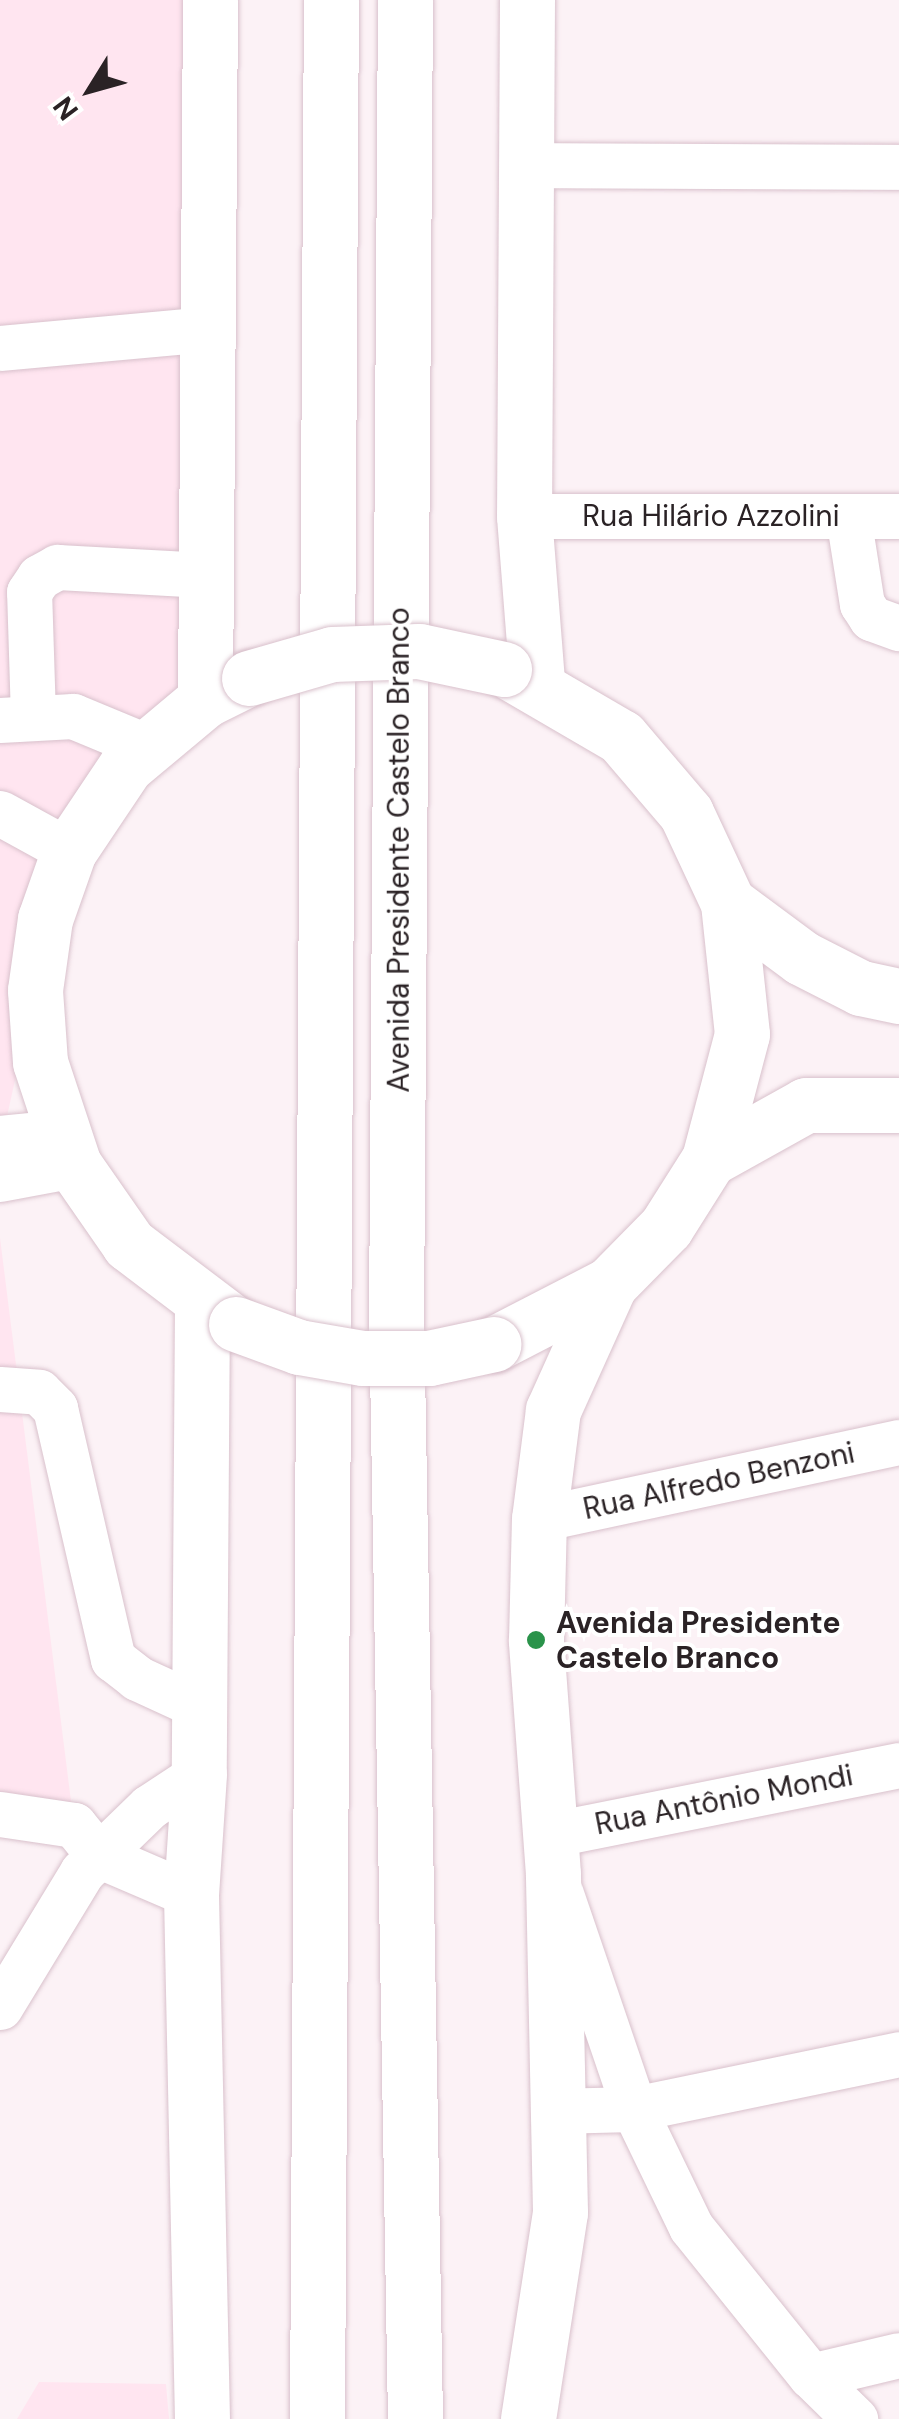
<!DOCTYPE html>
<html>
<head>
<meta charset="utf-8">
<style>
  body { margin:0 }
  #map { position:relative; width:899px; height:2419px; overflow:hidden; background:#fcf2f6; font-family:"DM Sans",sans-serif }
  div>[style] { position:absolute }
  .built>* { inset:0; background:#ffe5f0 }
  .roads { filter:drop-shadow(0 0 2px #d9c1cc) drop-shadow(0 0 2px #d9c1cc) }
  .minor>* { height:45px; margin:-22.5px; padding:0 22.5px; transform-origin:22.5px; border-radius:22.5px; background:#fff }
  .major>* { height:55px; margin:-27.5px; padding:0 27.5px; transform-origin:27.5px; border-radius:27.5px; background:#fff }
  .bridges { filter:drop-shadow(0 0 2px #d9c1cc) drop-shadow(0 0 2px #d9c1cc) }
  .major-bridge>* { height:55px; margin:-27.5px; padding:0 27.5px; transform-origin:27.5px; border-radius:27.5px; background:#fff }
  .dots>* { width:28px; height:28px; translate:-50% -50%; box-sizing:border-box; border:5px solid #fff; border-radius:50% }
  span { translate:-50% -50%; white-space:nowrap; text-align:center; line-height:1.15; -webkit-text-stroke:8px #fff; paint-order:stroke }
  .street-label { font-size:30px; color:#2a2225 }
  .poi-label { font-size:30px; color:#2a2225; font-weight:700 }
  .left { translate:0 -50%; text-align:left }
  .north { position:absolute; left:40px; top:40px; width:100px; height:100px; -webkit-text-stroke:8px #fff; paint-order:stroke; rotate:233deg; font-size:28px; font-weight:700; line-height:40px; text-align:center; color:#2a2225 }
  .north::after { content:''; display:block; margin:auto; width:35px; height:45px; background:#2a2225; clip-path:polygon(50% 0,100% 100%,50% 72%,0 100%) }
</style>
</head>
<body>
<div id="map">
  <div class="built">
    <div style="clip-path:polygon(0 0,209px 0,205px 700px,60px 877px,0 1148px)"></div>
    <div style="clip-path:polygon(0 1238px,74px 1825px,0 1816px)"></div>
    <div style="clip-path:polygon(39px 2382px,166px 2384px,169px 2419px,17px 2419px)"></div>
  </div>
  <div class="roads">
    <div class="minor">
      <div style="left:526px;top:165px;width:373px;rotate:0.3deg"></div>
      <div style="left:0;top:348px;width:209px;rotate:-5.2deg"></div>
      <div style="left:524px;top:516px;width:375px"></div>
      <div style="left:848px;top:516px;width:89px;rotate:81deg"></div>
      <div style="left:862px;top:604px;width:17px;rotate:57deg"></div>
      <div style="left:871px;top:618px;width:30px;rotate:20deg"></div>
      <div style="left:33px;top:717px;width:125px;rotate:-91.8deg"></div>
      <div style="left:29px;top:592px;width:18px;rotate:-56deg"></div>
      <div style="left:39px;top:577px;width:21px;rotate:-29deg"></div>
      <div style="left:57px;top:567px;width:149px;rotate:3.1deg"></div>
      <div style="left:0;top:720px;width:73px;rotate:-3.1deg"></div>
      <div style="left:73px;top:716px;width:81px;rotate:22.5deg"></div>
      <div style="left:0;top:813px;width:79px;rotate:28.8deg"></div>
      <div style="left:0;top:1138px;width:59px;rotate:-5.8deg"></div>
      <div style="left:0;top:1179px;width:75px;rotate:-10.7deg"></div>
      <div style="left:0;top:1389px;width:39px;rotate:4deg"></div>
      <div style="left:39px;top:1392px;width:23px;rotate:45deg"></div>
      <div style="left:55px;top:1408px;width:258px;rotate:77deg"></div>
      <div style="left:113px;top:1659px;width:31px;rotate:38deg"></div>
      <div style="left:137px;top:1678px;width:67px;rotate:24.7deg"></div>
      <div style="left:539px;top:1519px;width:368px;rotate:-12.1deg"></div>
      <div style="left:0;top:1814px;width:75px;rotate:8.5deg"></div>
      <div style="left:74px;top:1825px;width:38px;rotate:51deg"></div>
      <div style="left:549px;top:1835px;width:357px;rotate:-11.3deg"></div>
      <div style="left:98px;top:1855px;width:101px;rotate:23.3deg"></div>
      <div style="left:561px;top:1894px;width:227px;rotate:71.2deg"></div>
      <div style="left:634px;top:2109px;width:131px;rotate:64.2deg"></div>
      <div style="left:691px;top:2227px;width:191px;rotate:51.2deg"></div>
      <div style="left:811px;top:2376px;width:62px;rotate:44.3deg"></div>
      <div style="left:0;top:2007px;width:158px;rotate:-58.7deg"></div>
      <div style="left:82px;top:1872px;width:93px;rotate:-44.1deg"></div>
      <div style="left:149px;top:1807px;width:60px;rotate:-33.4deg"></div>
      <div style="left:553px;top:2111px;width:81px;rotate:-1.4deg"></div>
      <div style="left:634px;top:2109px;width:271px;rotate:-11.7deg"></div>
      <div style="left:811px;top:2376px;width:90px;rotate:-13.4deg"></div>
    </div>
    <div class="major">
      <div style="left:405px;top:0;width:1309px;rotate:90.39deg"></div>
      <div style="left:396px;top:1309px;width:1110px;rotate:89.02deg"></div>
      <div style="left:527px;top:0;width:516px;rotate:90.33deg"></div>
      <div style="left:524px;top:516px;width:168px;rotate:85.5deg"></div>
      <div style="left:205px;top:700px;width:700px;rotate:-89.59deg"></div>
      <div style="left:728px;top:903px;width:92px;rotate:36.6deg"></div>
      <div style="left:802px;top:958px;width:66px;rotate:27deg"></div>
      <div style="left:861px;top:988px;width:39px;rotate:12deg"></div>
      <div style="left:709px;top:1159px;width:111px;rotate:-29.1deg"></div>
      <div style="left:806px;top:1105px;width:93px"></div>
      <div style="left:202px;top:1305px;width:469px;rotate:90.4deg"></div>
      <div style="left:199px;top:1774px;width:121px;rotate:93.8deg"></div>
      <div style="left:191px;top:1895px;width:524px;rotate:88.8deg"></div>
      <div style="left:233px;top:1323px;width:131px;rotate:-142.8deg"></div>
      <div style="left:129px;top:1244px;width:96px;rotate:-124.8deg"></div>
      <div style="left:74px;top:1165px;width:108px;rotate:-108.3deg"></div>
      <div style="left:40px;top:1062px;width:72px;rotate:-94deg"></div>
      <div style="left:35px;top:990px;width:72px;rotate:-82deg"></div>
      <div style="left:45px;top:919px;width:72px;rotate:-70.6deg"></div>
      <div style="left:69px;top:851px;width:102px;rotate:-56.2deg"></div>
      <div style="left:126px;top:766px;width:103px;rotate:-39.9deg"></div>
      <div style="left:205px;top:700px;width:49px;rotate:-26.6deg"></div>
      <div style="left:494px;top:1344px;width:131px;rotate:-27.3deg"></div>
      <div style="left:610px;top:1284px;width:80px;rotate:-45.5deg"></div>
      <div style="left:666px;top:1227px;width:80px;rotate:-57.7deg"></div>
      <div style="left:709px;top:1159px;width:129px;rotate:-75.2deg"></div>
      <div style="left:742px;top:1034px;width:132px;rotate:-96.1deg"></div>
      <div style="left:728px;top:903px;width:99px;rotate:-115deg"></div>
      <div style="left:686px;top:813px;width:100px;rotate:-130.5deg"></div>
      <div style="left:621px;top:737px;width:135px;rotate:-149.8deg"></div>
      <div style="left:317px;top:2419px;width:2419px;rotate:-89.67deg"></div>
      <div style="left:528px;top:2419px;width:209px;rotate:-81.2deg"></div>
      <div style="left:560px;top:2212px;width:338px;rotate:-91.2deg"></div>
      <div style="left:553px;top:1874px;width:235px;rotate:-94.2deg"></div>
      <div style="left:536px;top:1640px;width:121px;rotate:-88.6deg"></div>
      <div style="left:539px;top:1519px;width:110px;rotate:-82.7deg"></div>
      <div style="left:553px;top:1410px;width:138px;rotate:-65.7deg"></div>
    </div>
  </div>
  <div class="bridges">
    <div class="major-bridge">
      <div style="left:249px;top:678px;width:86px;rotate:-16.1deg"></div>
      <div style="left:332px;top:654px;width:87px;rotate:-2deg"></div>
      <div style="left:419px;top:651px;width:87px;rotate:12deg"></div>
      <div style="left:236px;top:1324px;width:67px;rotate:20.1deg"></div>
      <div style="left:299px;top:1347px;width:65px;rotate:9.8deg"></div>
      <div style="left:363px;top:1358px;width:66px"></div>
      <div style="left:429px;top:1358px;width:66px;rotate:-12.2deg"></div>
    </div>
  </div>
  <div class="dots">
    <div style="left:536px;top:1640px;background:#2a934a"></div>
  </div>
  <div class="street-label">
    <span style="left:711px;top:516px">Rua Hilário Azzolini</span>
    <span style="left:399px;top:850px;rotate:-90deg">Avenida Presidente Castelo Branco</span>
    <span style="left:719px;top:1481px;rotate:-12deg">Rua Alfredo Benzoni</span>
    <span style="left:724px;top:1800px;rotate:-11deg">Rua Antônio Mondi</span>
  </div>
  <div class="poi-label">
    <span class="left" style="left:556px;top:1640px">Avenida Presidente<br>Castelo Branco</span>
  </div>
  <div class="north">N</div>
</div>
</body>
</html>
